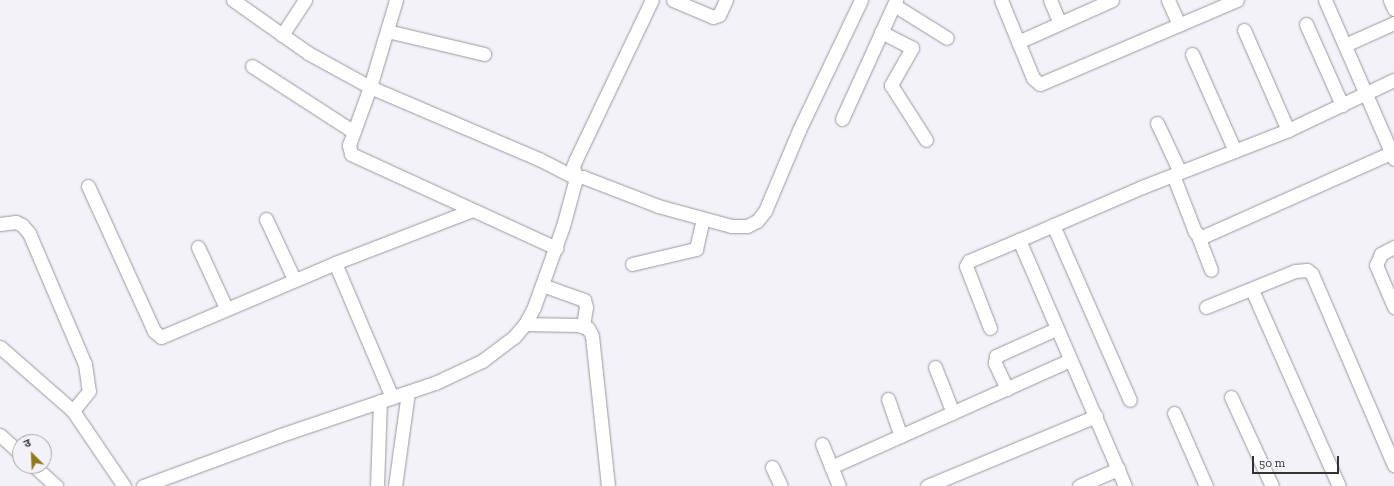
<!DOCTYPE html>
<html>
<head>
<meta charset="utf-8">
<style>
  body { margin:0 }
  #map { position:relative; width:1394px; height:486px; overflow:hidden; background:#f2f2f8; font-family:"Zilla Slab","Noto Sans Devanagari",serif }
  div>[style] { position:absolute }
  .roads { filter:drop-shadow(0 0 1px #99999f) drop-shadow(0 0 1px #99999f) }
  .minor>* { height:13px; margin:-6.5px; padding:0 6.5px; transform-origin:6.5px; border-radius:6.5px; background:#fff }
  span { translate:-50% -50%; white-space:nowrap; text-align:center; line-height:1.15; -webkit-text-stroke:3px #f2f2f8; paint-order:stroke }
  .north { position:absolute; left:12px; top:434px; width:40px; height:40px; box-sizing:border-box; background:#f2f2f8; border:1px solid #a6a6aa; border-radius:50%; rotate:336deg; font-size:11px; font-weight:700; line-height:16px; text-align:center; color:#333335 }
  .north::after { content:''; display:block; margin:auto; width:14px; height:18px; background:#90781e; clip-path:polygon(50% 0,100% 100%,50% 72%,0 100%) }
  .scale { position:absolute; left:1252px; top:456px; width:87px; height:18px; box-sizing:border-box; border:2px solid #333335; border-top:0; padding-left:5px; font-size:12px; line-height:14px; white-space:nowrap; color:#333335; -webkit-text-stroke:3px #f2f2f8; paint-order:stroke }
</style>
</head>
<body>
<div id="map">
  <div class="roads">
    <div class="minor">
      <div style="left:233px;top:0;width:92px;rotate:35.2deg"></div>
      <div style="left:308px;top:53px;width:71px;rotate:28.7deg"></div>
      <div style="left:370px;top:87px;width:62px;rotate:109.9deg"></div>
      <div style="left:349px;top:145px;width:9px;rotate:77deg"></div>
      <div style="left:351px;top:154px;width:226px;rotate:24.6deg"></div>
      <div style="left:396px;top:0;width:91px;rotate:106.6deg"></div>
      <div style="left:370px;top:87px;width:184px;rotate:23.1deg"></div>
      <div style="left:539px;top:159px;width:42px;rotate:27.2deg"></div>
      <div style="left:576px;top:178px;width:7px;rotate:-8deg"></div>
      <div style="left:583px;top:177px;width:80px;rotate:21.1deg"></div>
      <div style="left:658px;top:206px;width:76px;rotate:15.3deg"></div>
      <div style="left:731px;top:226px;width:16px"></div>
      <div style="left:747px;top:226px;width:11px;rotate:-27deg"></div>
      <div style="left:757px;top:221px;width:13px;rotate:-51deg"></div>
      <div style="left:765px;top:211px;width:88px;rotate:-67.2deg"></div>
      <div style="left:799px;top:130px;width:144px;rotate:-64.5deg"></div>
      <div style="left:673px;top:0;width:43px;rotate:23deg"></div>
      <div style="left:713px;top:17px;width:6px;rotate:-18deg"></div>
      <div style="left:719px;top:15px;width:17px;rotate:-65deg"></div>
      <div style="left:1001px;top:0;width:84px;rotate:67.7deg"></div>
      <div style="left:1033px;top:78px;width:9px;rotate:41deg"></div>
      <div style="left:1040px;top:84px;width:214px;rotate:-23.1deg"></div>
      <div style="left:1050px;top:0;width:25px;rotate:67deg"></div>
      <div style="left:1168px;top:0;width:27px;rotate:66deg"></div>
      <div style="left:1325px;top:0;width:173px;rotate:66.5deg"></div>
      <div style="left:1390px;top:0;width:10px;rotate:66deg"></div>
      <div style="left:894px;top:5px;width:62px;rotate:31.9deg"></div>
      <div style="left:1306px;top:24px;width:89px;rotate:66deg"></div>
      <div style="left:1244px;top:30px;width:109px;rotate:66.3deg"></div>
      <div style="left:387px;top:31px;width:100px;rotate:13.3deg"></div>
      <div style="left:881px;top:32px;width:35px;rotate:27deg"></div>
      <div style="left:912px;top:48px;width:43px;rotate:119.6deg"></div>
      <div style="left:891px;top:85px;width:65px;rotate:57.5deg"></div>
      <div style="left:282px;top:35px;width:42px;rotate:-56.7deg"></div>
      <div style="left:1018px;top:42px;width:103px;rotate:-24.1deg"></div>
      <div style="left:1345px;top:45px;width:54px;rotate:-24.2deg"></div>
      <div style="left:1192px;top:54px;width:106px;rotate:66.1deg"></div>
      <div style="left:252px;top:66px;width:121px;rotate:32.9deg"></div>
      <div style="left:842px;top:119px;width:131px;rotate:-65.6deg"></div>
      <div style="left:1157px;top:123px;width:54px;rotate:64.9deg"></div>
      <div style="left:1173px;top:175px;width:61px;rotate:68.9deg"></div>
      <div style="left:1195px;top:232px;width:9px;rotate:36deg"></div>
      <div style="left:1202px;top:237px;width:207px;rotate:-24deg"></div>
      <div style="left:88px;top:186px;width:159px;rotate:65.5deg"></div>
      <div style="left:154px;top:331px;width:9px;rotate:41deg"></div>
      <div style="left:161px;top:337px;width:189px;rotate:-23deg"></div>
      <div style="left:335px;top:263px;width:147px;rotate:-21.1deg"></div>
      <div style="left:266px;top:219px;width:66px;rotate:65deg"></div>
      <div style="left:0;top:224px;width:16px;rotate:-7deg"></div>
      <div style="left:16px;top:222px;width:7px;rotate:27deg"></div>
      <div style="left:22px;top:225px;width:11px;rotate:49deg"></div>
      <div style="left:29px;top:233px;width:142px;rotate:66.9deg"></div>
      <div style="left:85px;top:364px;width:27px;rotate:82deg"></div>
      <div style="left:89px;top:391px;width:26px;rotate:129deg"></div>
      <div style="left:1053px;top:225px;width:191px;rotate:66.3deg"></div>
      <div style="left:1198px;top:236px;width:36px;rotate:69deg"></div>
      <div style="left:198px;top:247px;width:67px;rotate:65.3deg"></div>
      <div style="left:1394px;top:247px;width:15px;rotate:152deg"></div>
      <div style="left:1381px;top:254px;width:12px;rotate:114deg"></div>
      <div style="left:1376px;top:265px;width:46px;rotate:66.8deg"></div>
      <div style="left:335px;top:263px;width:146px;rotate:67deg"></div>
      <div style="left:632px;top:264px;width:66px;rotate:-13.2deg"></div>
      <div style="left:696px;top:249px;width:31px;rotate:-77deg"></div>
      <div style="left:542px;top:285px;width:45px;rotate:19.7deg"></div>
      <div style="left:584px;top:300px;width:7px;rotate:74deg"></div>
      <div style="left:586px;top:307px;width:19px;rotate:99deg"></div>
      <div style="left:1252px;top:290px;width:214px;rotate:66.1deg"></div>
      <div style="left:1206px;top:307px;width:96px;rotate:-22deg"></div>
      <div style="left:1295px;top:271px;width:12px;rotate:-5deg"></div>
      <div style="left:1307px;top:270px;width:6px;rotate:39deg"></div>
      <div style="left:1312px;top:274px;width:208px;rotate:66.8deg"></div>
      <div style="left:525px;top:324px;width:53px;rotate:1.1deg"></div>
      <div style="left:578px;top:325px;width:10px;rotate:17deg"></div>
      <div style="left:588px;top:328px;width:9px;rotate:63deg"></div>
      <div style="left:592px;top:336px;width:151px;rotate:83.9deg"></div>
      <div style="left:990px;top:328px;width:66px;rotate:-111.2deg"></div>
      <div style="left:966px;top:266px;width:6px;rotate:-59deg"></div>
      <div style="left:969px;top:261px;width:54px;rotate:-22.8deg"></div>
      <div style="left:0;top:347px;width:97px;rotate:41.2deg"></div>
      <div style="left:73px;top:411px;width:91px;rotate:55.8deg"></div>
      <div style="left:935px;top:367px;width:49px;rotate:68.6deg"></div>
      <div style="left:1007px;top:389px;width:29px;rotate:-115deg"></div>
      <div style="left:995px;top:363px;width:7px;rotate:-82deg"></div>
      <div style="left:996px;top:356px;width:66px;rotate:-24.2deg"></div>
      <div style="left:1231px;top:397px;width:98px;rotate:65.3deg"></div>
      <div style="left:888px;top:399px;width:39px;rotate:71deg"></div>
      <div style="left:1174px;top:413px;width:80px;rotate:66.3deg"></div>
      <div style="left:0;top:435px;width:27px;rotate:42deg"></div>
      <div style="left:822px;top:444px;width:45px;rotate:68deg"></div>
      <div style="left:34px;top:466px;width:30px;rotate:42deg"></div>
      <div style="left:772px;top:467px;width:21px;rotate:65deg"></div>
      <div style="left:831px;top:467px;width:262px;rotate:-24.1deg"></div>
      <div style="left:143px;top:486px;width:144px;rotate:-20.3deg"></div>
      <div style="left:278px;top:436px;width:166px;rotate:-18.7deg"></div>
      <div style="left:435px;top:383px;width:52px;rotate:-25.1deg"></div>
      <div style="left:482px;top:361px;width:40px;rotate:-37deg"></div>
      <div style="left:514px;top:337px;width:17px;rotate:-50deg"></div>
      <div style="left:525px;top:324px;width:19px;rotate:-62deg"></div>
      <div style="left:534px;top:307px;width:86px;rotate:-70.3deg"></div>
      <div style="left:563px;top:226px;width:50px;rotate:-74.8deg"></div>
      <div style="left:576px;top:178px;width:12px;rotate:-104deg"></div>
      <div style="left:573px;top:166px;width:8px;rotate:-67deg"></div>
      <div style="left:576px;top:159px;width:176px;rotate:-64.5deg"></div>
      <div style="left:377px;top:486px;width:85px;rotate:-88deg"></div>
      <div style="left:395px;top:486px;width:95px;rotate:-82.1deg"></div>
      <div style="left:927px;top:486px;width:183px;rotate:-22.5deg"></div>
      <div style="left:1079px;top:486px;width:43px;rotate:-23.6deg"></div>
      <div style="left:1125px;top:486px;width:268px;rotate:-113.3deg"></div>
      <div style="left:1019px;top:240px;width:134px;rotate:-23.3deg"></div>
      <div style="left:1142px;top:187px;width:157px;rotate:-21.3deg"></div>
      <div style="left:1288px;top:130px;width:117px;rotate:-25.3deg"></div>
    </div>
  </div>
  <div class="north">उ</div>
  <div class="scale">50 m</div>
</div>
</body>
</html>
